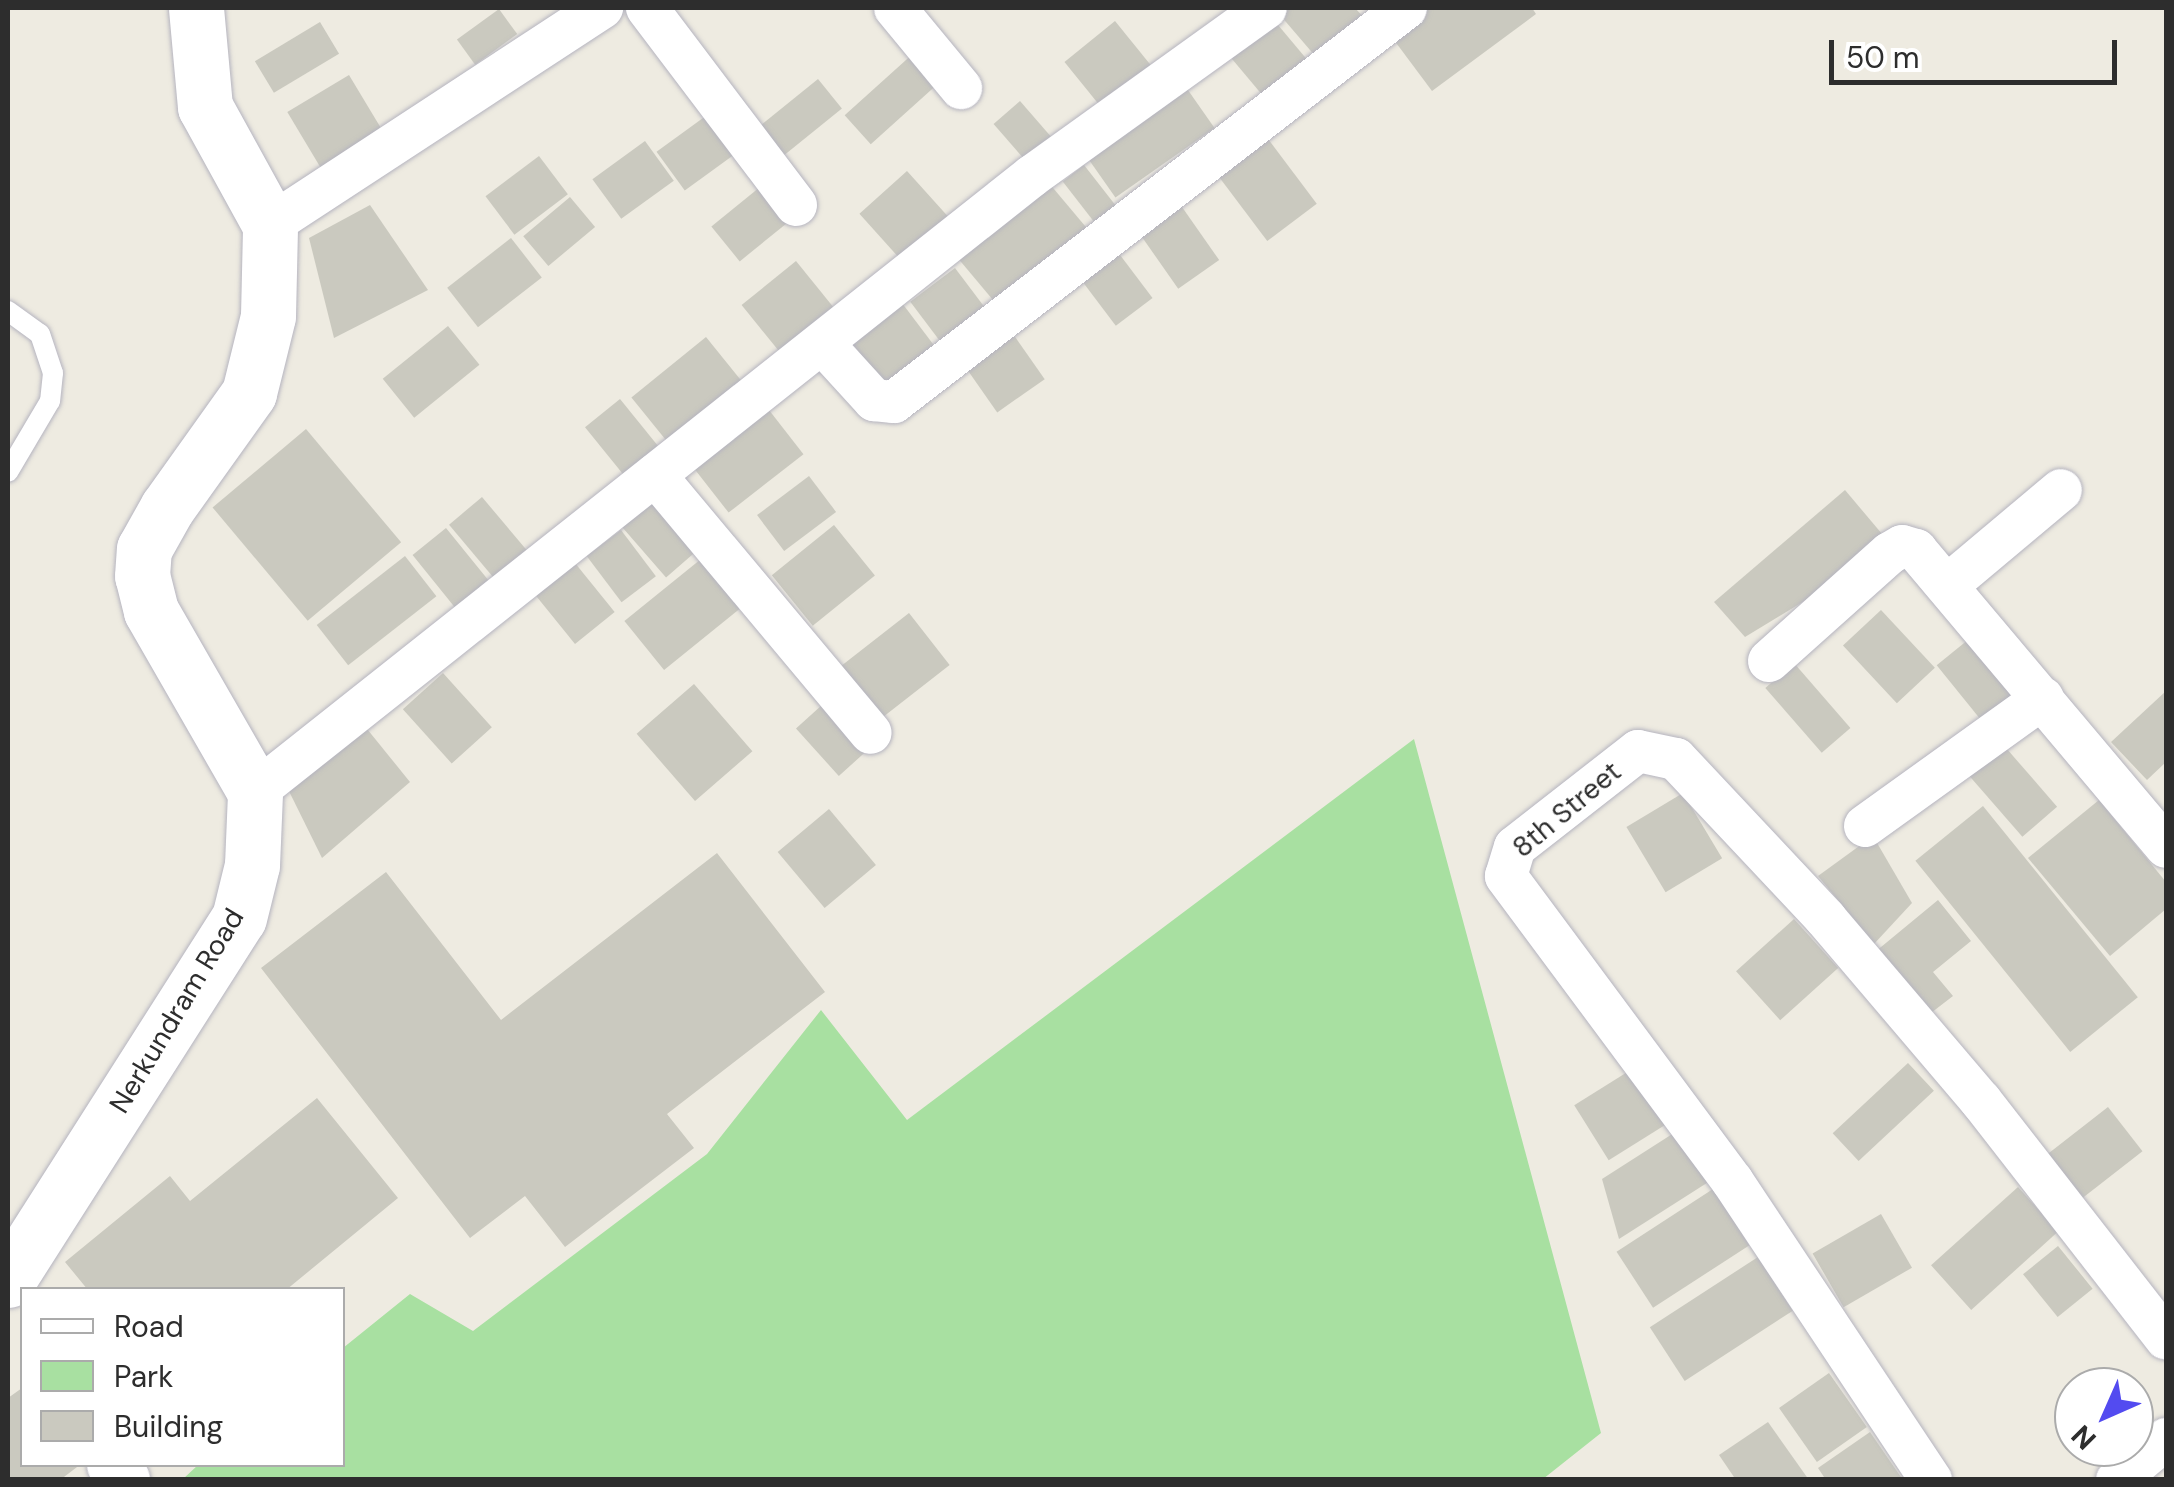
<!DOCTYPE html>
<html>
<head>
<meta charset="utf-8">
<style>
  body { margin:0 }
  #map { position:relative; width:2174px; height:1487px; overflow:hidden; background:#eeebe1; font-family:"DM Sans",sans-serif }
  div>[style] { position:absolute }
  .green>* { inset:0; background:#a8e0a1 }
  .building>* { inset:0; background:#cac9bf; transform-origin:0 0 }
  .roads { filter:drop-shadow(0 0 2px #b5b4bf) drop-shadow(0 0 2px #b5b4bf) }
  .lane>* { height:20px; margin:-10px; padding:0 10px; transform-origin:10px; border-radius:10px; background:#fff }
  .street>* { height:42px; margin:-21px; padding:0 21px; transform-origin:21px; border-radius:21px; background:#fff }
  .secondary>* { height:55px; margin:-27.5px; padding:0 27.5px; transform-origin:27.5px; border-radius:27.5px; background:#fff }
  span { translate:-50% -50%; white-space:nowrap; text-align:center; line-height:1.15; -webkit-text-stroke:10px #fff; paint-order:stroke }
  .street-label { font-size:28px; color:#2d2d2d }
  .frame { position:absolute; inset:0; border:10px solid #2d2d2d; pointer-events:none }
  .legend { position:absolute; left:20px; top:1287px; width:325px; height:180px; box-sizing:border-box; background:#fff; border:2px solid #ababab; margin:0; padding:12px 18px; list-style:none; font-size:30px; color:#2d2d2d }
  .legend li { display:flex; align-items:center; gap:20px; height:50px }
  .legend b { width:50px; border:2px solid #ababab }
  .north { position:absolute; left:2054px; top:1367px; width:100px; height:100px; box-sizing:border-box; background:#fff; border:2px solid #ababab; border-radius:50%; rotate:225deg; font-size:28px; font-weight:700; line-height:40px; text-align:center; color:#2d2d2d }
  .north::after { content:''; display:block; margin:auto; width:35px; height:45px; background:#534bf0; clip-path:polygon(50% 0,100% 100%,50% 72%,0 100%) }
  .scale { position:absolute; left:1829px; top:40px; width:288px; height:45px; box-sizing:border-box; border:5px solid #2d2d2d; border-top:0; padding-left:12px; font-size:30px; line-height:35px; white-space:nowrap; color:#2d2d2d; -webkit-text-stroke:8px #fff; paint-order:stroke }
</style>
</head>
<body>
<div id="map">
  <div class="green">
    <div style="clip-path:polygon(1414px 739px,1601px 1433px,1543px 1479px,183px 1479px,198px 1465px,342px 1464px,343px 1348px,410px 1294px,473px 1331px,707px 1154px,821px 1010px,907px 1120px)"></div>
  </div>
  <div class="building">
    <div style="clip-path:polygon(1288px 8px,1355px 8px,1369px 23px,1322px 64px,1280px 15px)"></div>
    <div style="clip-path:polygon(1421px 8px,1532px 8px,1536px 14px,1432px 91px,1388px 32px)"></div>
    <div style="left:499px;top:9px;width:31px;height:52px;rotate:54deg"></div>
    <div style="left:1273px;top:19px;width:62px;height:57px;rotate:50deg"></div>
    <div style="left:1115px;top:21px;width:65px;height:65px;rotate:51deg"></div>
    <div style="left:320px;top:22px;width:37px;height:76px;rotate:59deg"></div>
    <div style="left:916px;top:51px;width:39px;height:96px;rotate:48deg"></div>
    <div style="left:349px;top:75px;width:66px;height:72px;rotate:59deg"></div>
    <div style="left:818px;top:79px;width:38px;height:74px;rotate:51deg"></div>
    <div style="left:1183px;top:83px;width:55px;height:121px;rotate:55deg"></div>
    <div style="left:1020px;top:101px;width:50px;height:35px;rotate:49deg"></div>
    <div style="left:714px;top:110px;width:48px;height:71px;rotate:54deg"></div>
    <div style="left:1262px;top:131px;width:91px;height:62px;rotate:53deg"></div>
    <div style="left:645px;top:141px;width:49px;height:65px;rotate:54deg"></div>
    <div style="left:539px;top:156px;width:48px;height:67px;rotate:53deg"></div>
    <div style="left:1084px;top:165px;width:53px;height:27px;rotate:52deg"></div>
    <div style="left:907px;top:171px;width:70px;height:64px;rotate:48deg"></div>
    <div style="left:1043px;top:176px;width:69px;height:118px;rotate:50deg"></div>
    <div style="left:765px;top:183px;width:45px;height:69px;rotate:51deg"></div>
    <div style="left:570px;top:197px;width:39px;height:61px;rotate:50deg"></div>
    <div style="left:1175px;top:197px;width:77px;height:50px;rotate:55deg"></div>
    <div style="clip-path:polygon(370px 205px,428px 290px,334px 338px,309px 238px)"></div>
    <div style="left:511px;top:238px;width:50px;height:81px;rotate:52deg"></div>
    <div style="left:1108px;top:239px;width:74px;height:46px;rotate:53deg"></div>
    <div style="left:796px;top:261px;width:65px;height:70px;rotate:51deg"></div>
    <div style="left:955px;top:268px;width:68px;height:56px;rotate:53deg"></div>
    <div style="left:902px;top:303px;width:64px;height:64px;rotate:53deg"></div>
    <div style="left:1004px;top:321px;width:71px;height:58px;rotate:55deg"></div>
    <div style="left:448px;top:326px;width:50px;height:84px;rotate:51deg"></div>
    <div style="left:706px;top:337px;width:60px;height:96px;rotate:51deg"></div>
    <div style="left:620px;top:399px;width:65px;height:45px;rotate:51deg"></div>
    <div style="left:769px;top:410px;width:56px;height:95px;rotate:52deg"></div>
    <div style="left:306px;top:429px;width:148px;height:122px;rotate:50deg"></div>
    <div style="left:809px;top:476px;width:45px;height:65px;rotate:53deg"></div>
    <div style="clip-path:polygon(1845px 490px,1893px 547px,1745px 637px,1714px 602px)"></div>
    <div style="left:657px;top:494px;width:69px;height:48px;rotate:49deg"></div>
    <div style="left:482px;top:497px;width:70px;height:43px;rotate:50deg"></div>
    <div style="left:834px;top:525px;width:65px;height:80px;rotate:51deg"></div>
    <div style="left:446px;top:528px;width:68px;height:43px;rotate:51deg"></div>
    <div style="left:621px;top:530px;width:58px;height:43px;rotate:53deg"></div>
    <div style="left:706px;top:555px;width:63px;height:105px;rotate:51deg"></div>
    <div style="left:405px;top:556px;width:51px;height:112px;rotate:52deg"></div>
    <div style="left:575px;top:563px;width:63px;height:51px;rotate:51deg"></div>
    <div style="left:1881px;top:610px;width:79px;height:52px;rotate:47deg"></div>
    <div style="left:909px;top:613px;width:66px;height:89px;rotate:52deg"></div>
    <div style="left:1974px;top:635px;width:72px;height:48px;rotate:51deg"></div>
    <div style="left:1794px;top:663px;width:86px;height:38px;rotate:49deg"></div>
    <div style="left:443px;top:673px;width:73px;height:54px;rotate:48deg"></div>
    <div style="left:694px;top:684px;width:89px;height:76px;rotate:49deg"></div>
    <div style="clip-path:polygon(2166px 691px,2166px 762px,2147px 780px,2111px 742px)"></div>
    <div style="left:822px;top:705px;width:64px;height:35px;rotate:48deg"></div>
    <div style="clip-path:polygon(359px 719px,410px 782px,322px 858px,283px 779px)"></div>
    <div style="left:2000px;top:741px;width:87px;height:46px;rotate:49deg"></div>
    <div style="left:1683px;top:793px;width:76px;height:66px;rotate:59deg"></div>
    <div style="clip-path:polygon(2099px 800px,2166px 882px,2166px 909px,2110px 956px,2028px 858px)"></div>
    <div style="left:1983px;top:806px;width:246px;height:87px;rotate:51deg"></div>
    <div style="left:829px;top:809px;width:73px;height:67px;rotate:50deg"></div>
    <div style="clip-path:polygon(1873px 836px,1912px 903px,1874px 944px,1818px 876px)"></div>
    <div style="clip-path:polygon(717px 853px,825px 992px,667px 1114px,694px 1148px,565px 1247px,525px 1196px,470px 1238px,261px 968px,386px 872px,501px 1020px)"></div>
    <div style="clip-path:polygon(1938px 900px,1971px 941px,1933px 972px,1953px 996px,1927px 1016px,1875px 952px)"></div>
    <div style="left:1794px;top:919px;width:66px;height:78px;rotate:48deg"></div>
    <div style="left:1908px;top:1063px;width:38px;height:103px;rotate:47deg"></div>
    <div style="left:1637px;top:1066px;width:65px;height:74px;rotate:58deg"></div>
    <div style="clip-path:polygon(317px 1098px,398px 1198px,286px 1290px,88px 1290px,65px 1262px,170px 1176px,190px 1201px)"></div>
    <div style="left:2108px;top:1107px;width:56px;height:83px;rotate:52deg"></div>
    <div style="clip-path:polygon(1677px 1131px,1710px 1181px,1619px 1239px,1602px 1179px)"></div>
    <div style="left:2018px;top:1187px;width:60px;height:117px;rotate:48deg"></div>
    <div style="left:1713px;top:1189px;width:67px;height:115px;rotate:57deg"></div>
    <div style="left:1881px;top:1214px;width:62px;height:79px;rotate:60deg"></div>
    <div style="left:2058px;top:1246px;width:55px;height:45px;rotate:51deg"></div>
    <div style="left:1758px;top:1257px;width:64px;height:129px;rotate:57deg"></div>
    <div style="left:1829px;top:1373px;width:66px;height:61px;rotate:55deg"></div>
    <div style="clip-path:polygon(22px 1388px,22px 1464px,81px 1464px,60px 1480px,8px 1480px,8px 1398px)"></div>
    <div style="clip-path:polygon(1768px 1422px,1809px 1480px,1736px 1480px,1719px 1455px)"></div>
    <div style="clip-path:polygon(1870px 1432px,1903px 1480px,1826px 1480px,1818px 1468px)"></div>
  </div>
  <div class="roads">
    <div class="lane">
      <div style="left:8px;top:311px;width:39px;rotate:36deg"></div>
      <div style="left:40px;top:334px;width:41px;rotate:71.6deg"></div>
      <div style="left:53px;top:373px;width:28px;rotate:96deg"></div>
      <div style="left:50px;top:401px;width:82px;rotate:120.6deg"></div>
    </div>
    <div class="street">
      <div style="left:647px;top:8px;width:247px;rotate:52.9deg"></div>
      <div style="left:895px;top:8px;width:104px;rotate:50.5deg"></div>
      <div style="left:270px;top:225px;width:397px;rotate:-33.2deg"></div>
      <div style="left:823px;top:344px;width:76px;rotate:47.7deg"></div>
      <div style="left:874px;top:400px;width:20px;rotate:6deg"></div>
      <div style="left:894px;top:402px;width:646px;rotate:-37.58deg"></div>
      <div style="left:655px;top:475px;width:336px;rotate:50.1deg"></div>
      <div style="left:1949px;top:584px;width:146px;rotate:-40deg"></div>
      <div style="left:1769px;top:661px;width:162px;rotate:-41.8deg"></div>
      <div style="left:1890px;top:553px;width:14px;rotate:-30deg"></div>
      <div style="left:1902px;top:546px;width:15px;rotate:16deg"></div>
      <div style="left:1916px;top:550px;width:388px;rotate:49.9deg"></div>
      <div style="left:255px;top:792px;width:992px;rotate:-38.41deg"></div>
      <div style="left:1032px;top:176px;width:288px;rotate:-35.7deg"></div>
      <div style="left:1865px;top:826px;width:219px;rotate:-35.7deg"></div>
      <div style="left:1931px;top:1480px;width:358px;rotate:-123.6deg"></div>
      <div style="left:1733px;top:1182px;width:381px;rotate:-126.6deg"></div>
      <div style="left:1506px;top:876px;width:30px;rotate:-73deg"></div>
      <div style="left:1515px;top:847px;width:156px;rotate:-38deg"></div>
      <div style="left:1638px;top:751px;width:39px;rotate:12deg"></div>
      <div style="left:1676px;top:759px;width:219px;rotate:46.8deg"></div>
      <div style="left:1826px;top:919px;width:239px;rotate:49.6deg"></div>
      <div style="left:1981px;top:1101px;width:301px;rotate:52.1deg"></div>
      <div style="left:2117px;top:1480px;width:64px;rotate:-39.9deg"></div>
    </div>
    <div class="secondary">
      <div style="left:8px;top:1280px;width:429px;rotate:-57.5deg"></div>
      <div style="left:239px;top:918px;width:55px;rotate:-76.2deg"></div>
      <div style="left:252px;top:865px;width:73px;rotate:-87.6deg"></div>
      <div style="left:255px;top:792px;width:209px;rotate:-119.9deg"></div>
      <div style="left:151px;top:611px;width:36px;rotate:-104deg"></div>
      <div style="left:142px;top:576px;width:27px;rotate:-86deg"></div>
      <div style="left:144px;top:549px;width:47px;rotate:-60.7deg"></div>
      <div style="left:167px;top:508px;width:141px;rotate:-54.5deg"></div>
      <div style="left:249px;top:393px;width:79px;rotate:-76.1deg"></div>
      <div style="left:268px;top:316px;width:91px;rotate:-88.7deg"></div>
      <div style="left:270px;top:225px;width:135px;rotate:-118.8deg"></div>
      <div style="left:205px;top:107px;width:99px;rotate:-95.2deg"></div>
      <div style="left:114px;top:1464px;width:18px;rotate:63deg"></div>
    </div>
  </div>
  <div class="street-label">
    <span style="left:1567px;top:810px;rotate:-40deg">8th Street</span>
    <span style="left:177px;top:1011px;rotate:-59deg">Nerkundram Road</span>
  </div>
  <div class="frame"></div>
  <ul class="legend">
  <li><b style="height:12px;background:#fff"></b>Road</li>
  <li><b style="height:28px;background:#a8e0a1"></b>Park</li>
  <li><b style="height:28px;background:#cac9bf"></b>Building</li>
  </ul>
  <div class="north">N</div>
  <div class="scale">50 m</div>
</div>
</body>
</html>
